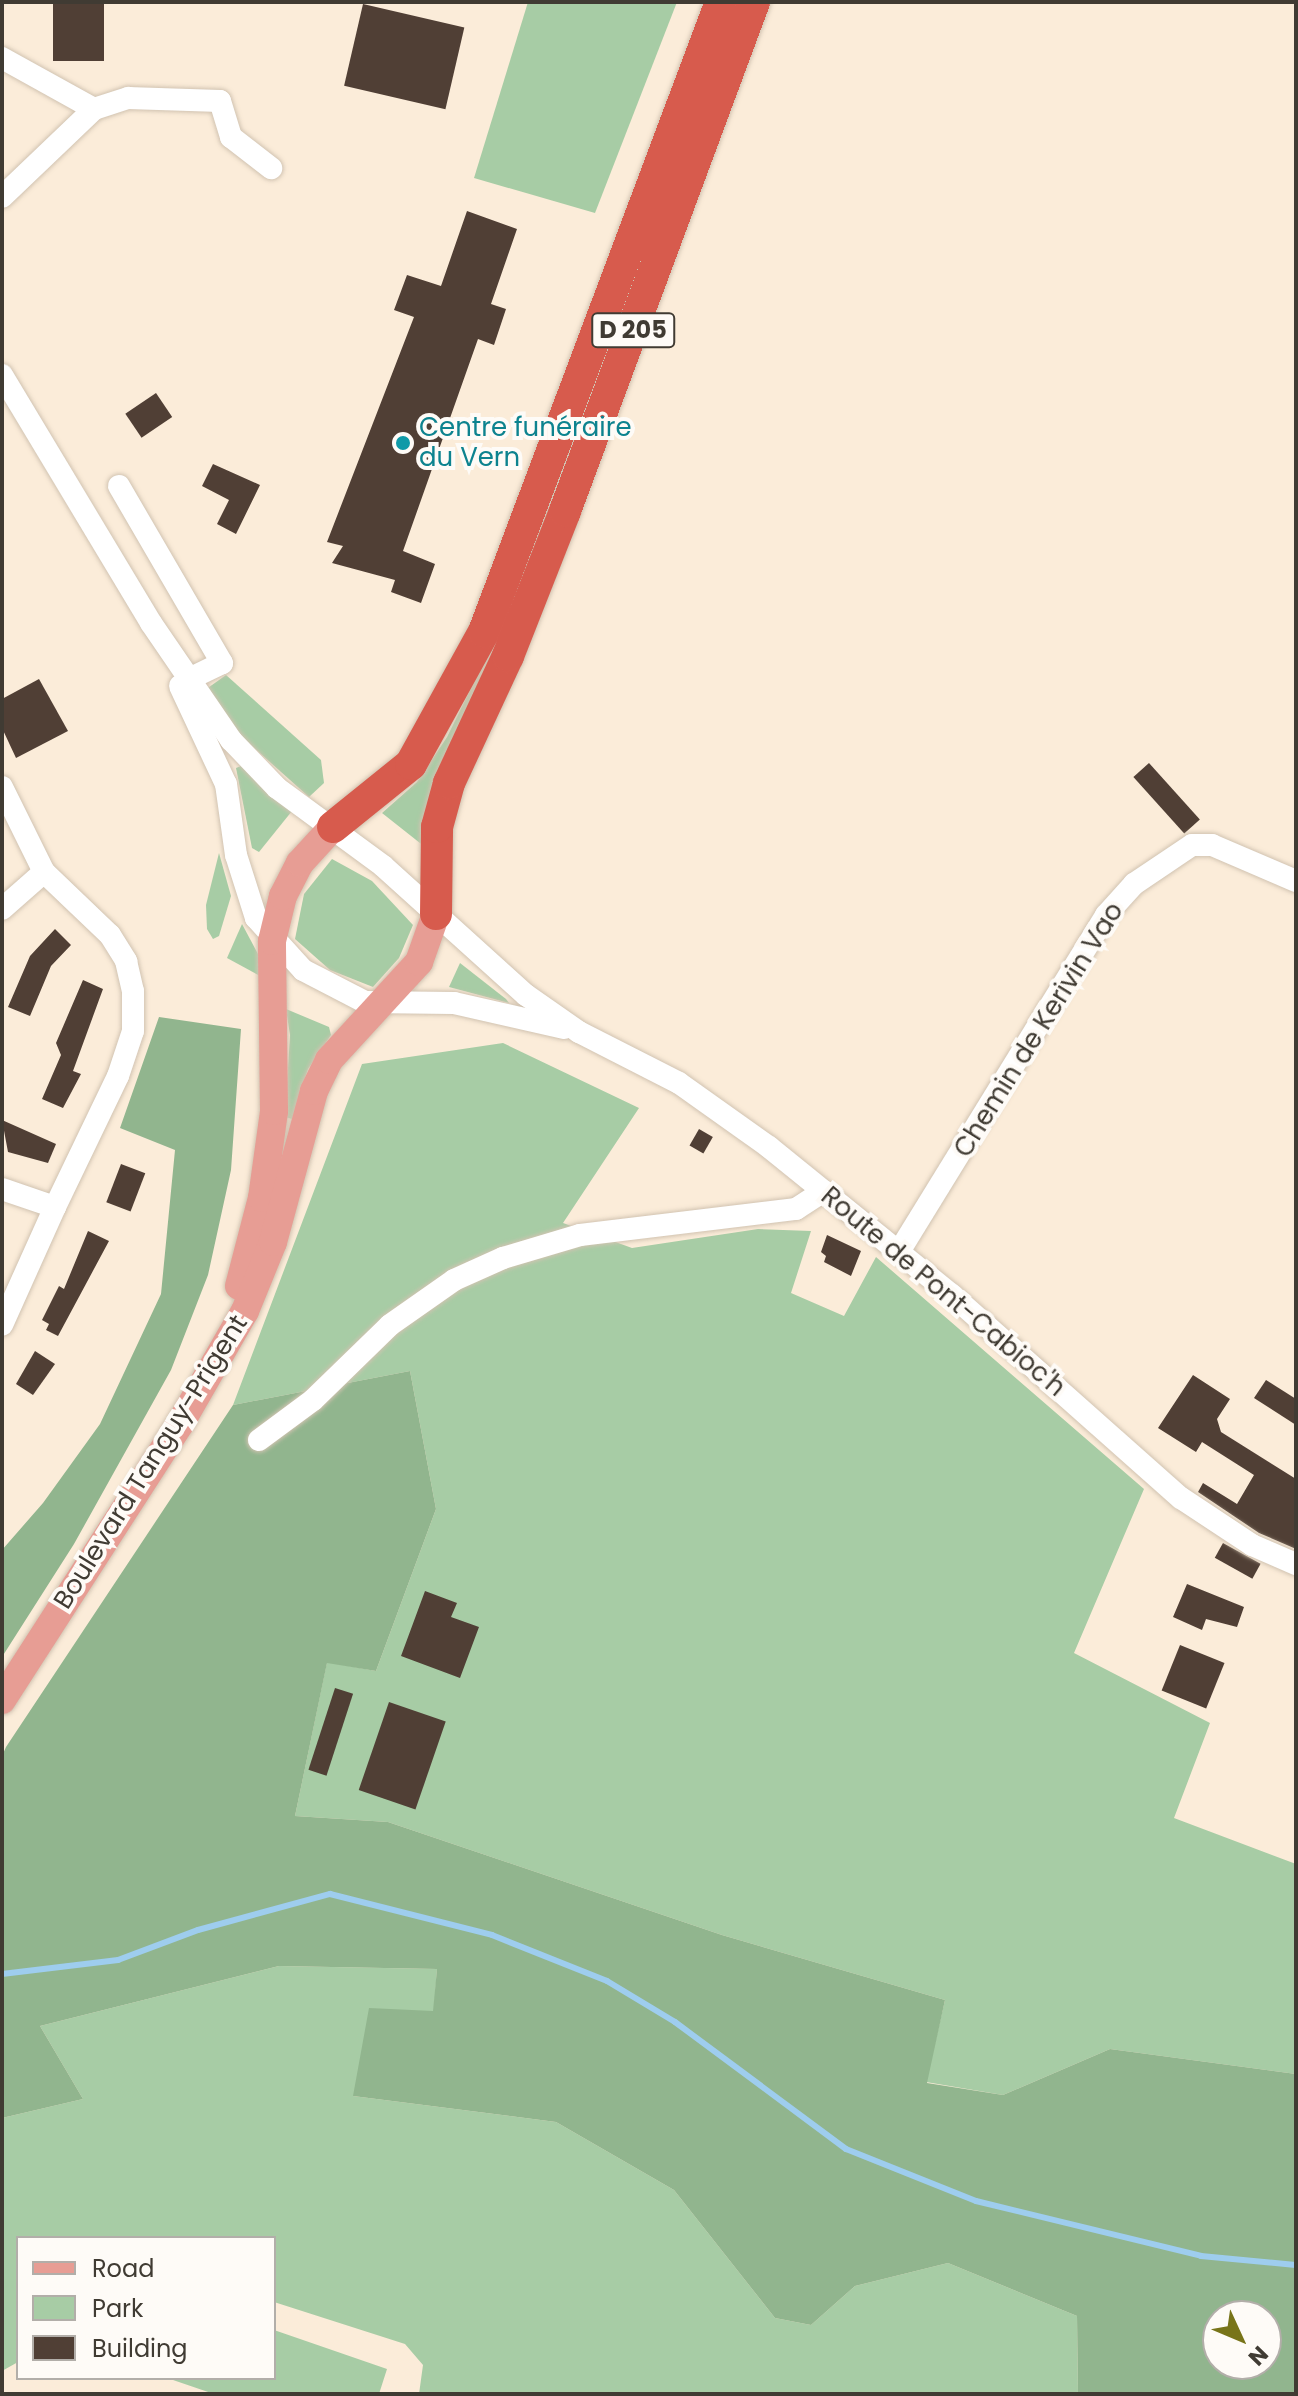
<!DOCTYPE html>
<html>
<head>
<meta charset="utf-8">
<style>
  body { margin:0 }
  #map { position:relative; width:1298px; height:2396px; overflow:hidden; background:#fbecd9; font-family:Poppins,sans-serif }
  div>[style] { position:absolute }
  .green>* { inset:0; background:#a7cca5 }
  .forest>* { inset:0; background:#91b58e }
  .stream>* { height:6px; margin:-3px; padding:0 3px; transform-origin:3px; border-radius:3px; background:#9ecdee }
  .building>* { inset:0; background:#503f35; transform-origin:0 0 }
  .roads { filter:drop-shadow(0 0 2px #d1c3b1) drop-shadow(0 0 2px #d1c3b1) }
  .minor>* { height:22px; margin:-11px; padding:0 11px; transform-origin:11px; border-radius:11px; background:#fff }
  .major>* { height:28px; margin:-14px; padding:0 14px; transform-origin:14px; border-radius:14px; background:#e79d94 }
  .highway>* { height:32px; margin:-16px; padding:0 16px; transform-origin:16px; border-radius:16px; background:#d75b4d }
  .dots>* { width:22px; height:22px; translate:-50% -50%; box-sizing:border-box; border:4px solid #fefbf7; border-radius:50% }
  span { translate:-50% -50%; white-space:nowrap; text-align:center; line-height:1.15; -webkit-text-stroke:8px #fefbf7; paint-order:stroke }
  .shield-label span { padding:2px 6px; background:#fefbf7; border:2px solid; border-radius:6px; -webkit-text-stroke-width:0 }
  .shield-label { font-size:24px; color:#403b33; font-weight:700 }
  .culture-label { font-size:26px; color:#0d838f }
  .left { translate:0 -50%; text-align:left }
  .street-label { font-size:26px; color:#403b33 }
  .frame { position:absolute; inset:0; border:4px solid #403b33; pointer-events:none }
  .legend { position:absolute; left:16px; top:2236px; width:260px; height:144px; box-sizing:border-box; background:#fefbf7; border:2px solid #b2aea9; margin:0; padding:10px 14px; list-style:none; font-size:24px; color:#403b33 }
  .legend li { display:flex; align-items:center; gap:16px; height:40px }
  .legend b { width:40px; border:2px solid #b2aea9 }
  .north { position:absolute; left:1202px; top:2300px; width:80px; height:80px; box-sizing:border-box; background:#fefbf7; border:2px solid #b2aea9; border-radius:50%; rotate:134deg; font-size:22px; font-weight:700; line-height:32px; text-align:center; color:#403b33 }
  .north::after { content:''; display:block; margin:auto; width:28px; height:36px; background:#787419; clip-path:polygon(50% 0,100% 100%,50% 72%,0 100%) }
</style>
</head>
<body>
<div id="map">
  <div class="green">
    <div style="clip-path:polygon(528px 2px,677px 2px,595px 213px,474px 178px)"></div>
    <div style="clip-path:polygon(492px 646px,495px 656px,425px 847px,382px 813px,417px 782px,447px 737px)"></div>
    <div style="clip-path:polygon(226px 675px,321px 760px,324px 783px,309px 797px,243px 738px,205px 690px)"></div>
    <div style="clip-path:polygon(241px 766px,292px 811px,259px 852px,252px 848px,236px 768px)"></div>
    <div style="clip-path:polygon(219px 853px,231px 896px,219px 936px,213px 939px,207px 929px,206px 905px)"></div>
    <div style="clip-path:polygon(332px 859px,372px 881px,413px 925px,399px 958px,373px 987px,330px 970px,295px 939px,304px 894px)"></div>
    <div style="clip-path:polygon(242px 924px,258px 954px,262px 977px,227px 958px)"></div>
    <div style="clip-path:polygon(460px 963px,506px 999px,509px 1003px,449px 987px)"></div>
    <div style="clip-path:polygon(286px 1009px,329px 1027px,331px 1035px,308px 1069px,292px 1119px,285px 1117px,290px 1035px)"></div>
    <div style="clip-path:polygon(503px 1043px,639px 1108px,563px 1223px,632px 1248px,758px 1229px,811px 1231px,791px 1293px,844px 1316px,876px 1257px,1144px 1489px,1074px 1653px,1210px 1723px,1174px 1818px,1296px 1864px,1296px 2074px,1110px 2049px,1003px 2095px,926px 2082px,945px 2000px,722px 1935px,388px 1822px,295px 1816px,327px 1662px,376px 1671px,436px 1509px,410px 1371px,233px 1405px,362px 1064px)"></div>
    <div style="clip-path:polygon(279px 1966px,437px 1969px,434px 2011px,353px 2096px,556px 2122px,674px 2190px,775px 2318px,811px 2325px,855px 2286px,948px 2263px,1077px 2316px,1078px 2394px,419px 2394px,423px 2365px,405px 2344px,274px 2302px,274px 2238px,18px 2238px,18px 2362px,2px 2371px,2px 2118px,83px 2099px,40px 2026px)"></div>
    <div style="clip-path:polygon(274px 2330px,387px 2369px,379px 2394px,214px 2394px,173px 2380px,274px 2378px)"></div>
  </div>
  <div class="forest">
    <div style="clip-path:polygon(159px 1017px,241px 1029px,231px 1170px,208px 1275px,171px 1370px,74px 1544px,2px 1657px,2px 1550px,43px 1503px,100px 1424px,161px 1294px,175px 1150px,120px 1128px)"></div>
    <div style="clip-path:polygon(evenodd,410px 1371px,436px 1509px,376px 1671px,327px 1663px,295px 1816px,388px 1822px,722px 1935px,945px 2000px,927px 2083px,1003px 2095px,1110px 2049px,1296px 2074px,1296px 2394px,1078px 2394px,1077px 2316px,948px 2263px,855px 2286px,811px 2325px,775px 2318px,674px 2190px,556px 2122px,353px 2096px,369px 2008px,433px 2011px,437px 1969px,279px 1966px,40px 2026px,83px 2099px,2px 2118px,2px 1756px,6px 1747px,233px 1405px,410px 1371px,1218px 2316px,1266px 2316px,1266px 2364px,1218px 2364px,1218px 2316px)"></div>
  </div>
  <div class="stream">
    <div style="left:2px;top:1974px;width:117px;rotate:-6.9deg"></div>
    <div style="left:118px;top:1960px;width:85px;rotate:-20.6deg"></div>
    <div style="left:198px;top:1930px;width:137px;rotate:-15.3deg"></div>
    <div style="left:330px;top:1894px;width:167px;rotate:14.2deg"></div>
    <div style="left:492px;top:1935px;width:124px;rotate:21.8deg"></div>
    <div style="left:607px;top:1981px;width:79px;rotate:31.1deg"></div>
    <div style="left:675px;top:2022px;width:213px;rotate:36.6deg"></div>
    <div style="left:846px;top:2149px;width:140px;rotate:21.8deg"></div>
    <div style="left:976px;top:2201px;width:232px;rotate:13.7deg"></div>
    <div style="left:1201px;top:2256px;width:95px;rotate:5.4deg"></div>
  </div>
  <div class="building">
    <div style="left:53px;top:2px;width:51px;height:59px"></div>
    <div style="left:363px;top:4px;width:104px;height:84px;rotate:13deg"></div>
    <div style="clip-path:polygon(467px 211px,517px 229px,491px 304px,506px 309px,494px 345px,478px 339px,403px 551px,435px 564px,421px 603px,391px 592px,395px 580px,332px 563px,343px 546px,327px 542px,414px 317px,394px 310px,407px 275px,441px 286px)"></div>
    <div style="left:156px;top:393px;width:29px;height:37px;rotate:56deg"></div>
    <div style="clip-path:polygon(213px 464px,260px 485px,236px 534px,217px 524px,229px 500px,202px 486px)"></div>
    <div style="clip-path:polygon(39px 679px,68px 731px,16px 758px,2px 728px,2px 699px)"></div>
    <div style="left:1149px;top:763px;width:76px;height:21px;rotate:48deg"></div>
    <div style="clip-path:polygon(55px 929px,71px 945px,51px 966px,30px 1016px,8px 1007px,30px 956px)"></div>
    <div style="clip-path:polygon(83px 980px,103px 989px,73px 1071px,81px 1074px,63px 1108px,42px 1099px,61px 1055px,56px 1043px)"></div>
    <div style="clip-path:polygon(2px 1120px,56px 1144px,48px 1163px,8px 1152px)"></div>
    <div style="left:699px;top:1129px;width:16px;height:19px;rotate:30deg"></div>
    <div style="left:121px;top:1164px;width:26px;height:41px;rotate:21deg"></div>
    <div style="clip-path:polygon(88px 1231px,109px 1241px,58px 1336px,46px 1330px,49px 1324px,42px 1320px,59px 1286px,64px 1289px)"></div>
    <div style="clip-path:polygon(827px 1235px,861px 1251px,851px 1276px,824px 1262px,826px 1256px,821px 1252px)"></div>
    <div style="clip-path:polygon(35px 1351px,55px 1364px,33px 1395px,16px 1384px)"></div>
    <div style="clip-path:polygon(1193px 1375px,1230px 1399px,1217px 1419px,1221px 1432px,1296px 1479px,1296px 1549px,1259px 1533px,1198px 1492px,1203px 1483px,1237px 1504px,1254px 1475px,1202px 1442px,1196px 1452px,1158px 1428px)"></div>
    <div style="clip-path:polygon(1266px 1380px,1296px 1399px,1296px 1425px,1254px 1398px)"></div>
    <div style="left:1223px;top:1543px;width:43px;height:17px;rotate:29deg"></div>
    <div style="clip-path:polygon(1187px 1584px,1244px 1607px,1237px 1627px,1206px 1619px,1202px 1630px,1173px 1617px)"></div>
    <div style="clip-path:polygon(425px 1591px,457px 1603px,451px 1617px,479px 1627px,460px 1678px,401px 1656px)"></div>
    <div style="left:1180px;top:1645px;width:48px;height:49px;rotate:22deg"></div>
    <div style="left:335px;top:1688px;width:19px;height:86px;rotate:18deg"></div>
    <div style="left:389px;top:1702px;width:60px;height:93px;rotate:19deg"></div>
  </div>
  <div class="roads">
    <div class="minor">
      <div style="left:2px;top:58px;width:105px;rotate:29deg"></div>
      <div style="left:2px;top:197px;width:127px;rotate:-43.7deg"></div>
      <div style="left:94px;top:109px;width:36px;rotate:-18deg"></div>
      <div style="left:128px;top:98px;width:92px;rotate:1.9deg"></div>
      <div style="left:220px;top:101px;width:38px;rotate:73deg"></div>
      <div style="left:231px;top:137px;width:51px;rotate:37.8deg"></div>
      <div style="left:2px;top:375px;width:289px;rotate:59deg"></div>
      <div style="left:151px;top:623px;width:142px;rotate:55.6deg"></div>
      <div style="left:231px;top:740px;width:66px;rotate:46.2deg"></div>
      <div style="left:277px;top:788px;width:132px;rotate:36.3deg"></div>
      <div style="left:383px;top:866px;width:193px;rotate:42.1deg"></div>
      <div style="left:526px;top:995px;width:65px;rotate:34.9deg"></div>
      <div style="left:579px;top:1032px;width:112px;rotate:27deg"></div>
      <div style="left:679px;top:1083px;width:110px;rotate:35.4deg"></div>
      <div style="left:769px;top:1147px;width:235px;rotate:39deg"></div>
      <div style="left:952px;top:1295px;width:306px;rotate:41.6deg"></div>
      <div style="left:1181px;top:1498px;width:85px;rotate:33.5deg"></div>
      <div style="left:1252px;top:1545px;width:48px;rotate:23.4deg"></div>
      <div style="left:119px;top:486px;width:205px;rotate:59.8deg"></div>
      <div style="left:222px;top:663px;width:37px;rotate:154deg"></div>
      <div style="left:180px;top:686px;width:108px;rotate:64.9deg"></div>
      <div style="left:226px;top:784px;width:72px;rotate:82deg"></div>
      <div style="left:236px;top:855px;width:66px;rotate:72.4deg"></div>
      <div style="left:256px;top:918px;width:70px;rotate:47.9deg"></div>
      <div style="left:303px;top:970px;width:70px;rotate:27.3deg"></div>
      <div style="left:365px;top:1002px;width:89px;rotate:0.6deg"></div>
      <div style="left:454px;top:1003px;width:113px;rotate:12.8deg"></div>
      <div style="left:2px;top:787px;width:95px;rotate:63.7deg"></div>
      <div style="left:44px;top:872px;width:91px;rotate:43.7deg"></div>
      <div style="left:110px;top:935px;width:31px;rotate:58deg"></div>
      <div style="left:126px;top:961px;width:31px;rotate:77deg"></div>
      <div style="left:133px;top:991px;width:40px;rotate:90deg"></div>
      <div style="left:133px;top:1031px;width:47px;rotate:108.4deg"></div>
      <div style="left:118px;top:1076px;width:145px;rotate:115.7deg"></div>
      <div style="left:2px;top:909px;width:56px;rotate:-41.4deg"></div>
      <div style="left:2px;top:1189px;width:56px;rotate:18.8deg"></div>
      <div style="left:55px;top:1207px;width:129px;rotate:114.2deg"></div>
      <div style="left:900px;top:1250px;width:393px;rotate:-58.4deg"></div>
      <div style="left:1106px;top:915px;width:42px;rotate:-47.9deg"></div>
      <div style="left:1134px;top:884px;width:70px;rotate:-33.9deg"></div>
      <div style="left:1192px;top:845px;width:20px"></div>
      <div style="left:1212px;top:845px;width:91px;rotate:23.2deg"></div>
      <div style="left:259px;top:1440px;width:67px;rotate:-36.5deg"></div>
      <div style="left:313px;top:1400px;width:107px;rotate:-44.2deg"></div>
      <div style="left:390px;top:1325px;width:78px;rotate:-35.1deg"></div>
      <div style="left:454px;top:1280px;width:54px;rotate:-24.2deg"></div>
      <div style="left:503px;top:1258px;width:80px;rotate:-16.6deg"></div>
      <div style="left:580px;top:1235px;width:218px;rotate:-6.9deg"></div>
      <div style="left:796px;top:1209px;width:33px;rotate:-33deg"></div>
    </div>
    <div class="major">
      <div style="left:239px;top:1286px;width:91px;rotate:-75.4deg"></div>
      <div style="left:262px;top:1198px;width:88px;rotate:-82.1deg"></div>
      <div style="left:274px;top:1111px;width:170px;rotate:-90.7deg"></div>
      <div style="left:272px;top:941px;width:46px;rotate:-76.3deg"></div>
      <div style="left:283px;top:896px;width:37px;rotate:-63deg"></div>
      <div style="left:300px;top:863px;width:49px;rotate:-47.5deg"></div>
      <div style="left:2px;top:1700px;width:328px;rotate:-57.2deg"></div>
      <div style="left:180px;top:1424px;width:130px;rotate:-60.1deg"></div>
      <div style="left:245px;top:1311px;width:74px;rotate:-67.9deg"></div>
      <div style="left:273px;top:1242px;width:156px;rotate:-74.8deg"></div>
      <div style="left:314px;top:1091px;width:34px;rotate:-64deg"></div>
      <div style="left:329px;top:1060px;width:133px;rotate:-47.4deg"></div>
      <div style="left:419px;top:962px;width:51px;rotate:-70.5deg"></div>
    </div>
    <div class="highway">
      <div style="left:333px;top:827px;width:100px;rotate:-38.9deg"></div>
      <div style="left:411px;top:764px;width:151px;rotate:-61.1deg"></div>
      <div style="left:484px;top:632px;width:673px;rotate:-69.38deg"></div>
      <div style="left:436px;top:914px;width:87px;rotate:-89.3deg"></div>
      <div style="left:437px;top:827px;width:46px;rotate:-74.7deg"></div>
      <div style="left:449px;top:783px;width:140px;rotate:-65.1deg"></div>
      <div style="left:508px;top:656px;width:156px;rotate:-68.5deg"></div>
      <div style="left:565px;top:511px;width:543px;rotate:-69.63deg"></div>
    </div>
  </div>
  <div class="dots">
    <div style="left:403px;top:443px;background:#0f9aa8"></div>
  </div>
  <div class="shield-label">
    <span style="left:633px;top:330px">D 205</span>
  </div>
  <div class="culture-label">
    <span class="left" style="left:419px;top:443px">Centre funéraire<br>du Vern</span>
  </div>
  <div class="street-label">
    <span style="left:1039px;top:1030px;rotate:-58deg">Chemin de Kerivin Vao</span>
    <span style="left:943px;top:1292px;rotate:40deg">Route de Pont-Cabioc'h</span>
    <span style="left:151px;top:1462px;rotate:-58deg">Boulevard Tanguy-Prigent</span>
  </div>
  <div class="frame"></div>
  <ul class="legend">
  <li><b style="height:10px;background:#e79d94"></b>Road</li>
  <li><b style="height:22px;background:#a7cca5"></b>Park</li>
  <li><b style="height:22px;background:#503f35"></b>Building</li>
  </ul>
  <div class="north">N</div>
</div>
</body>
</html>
